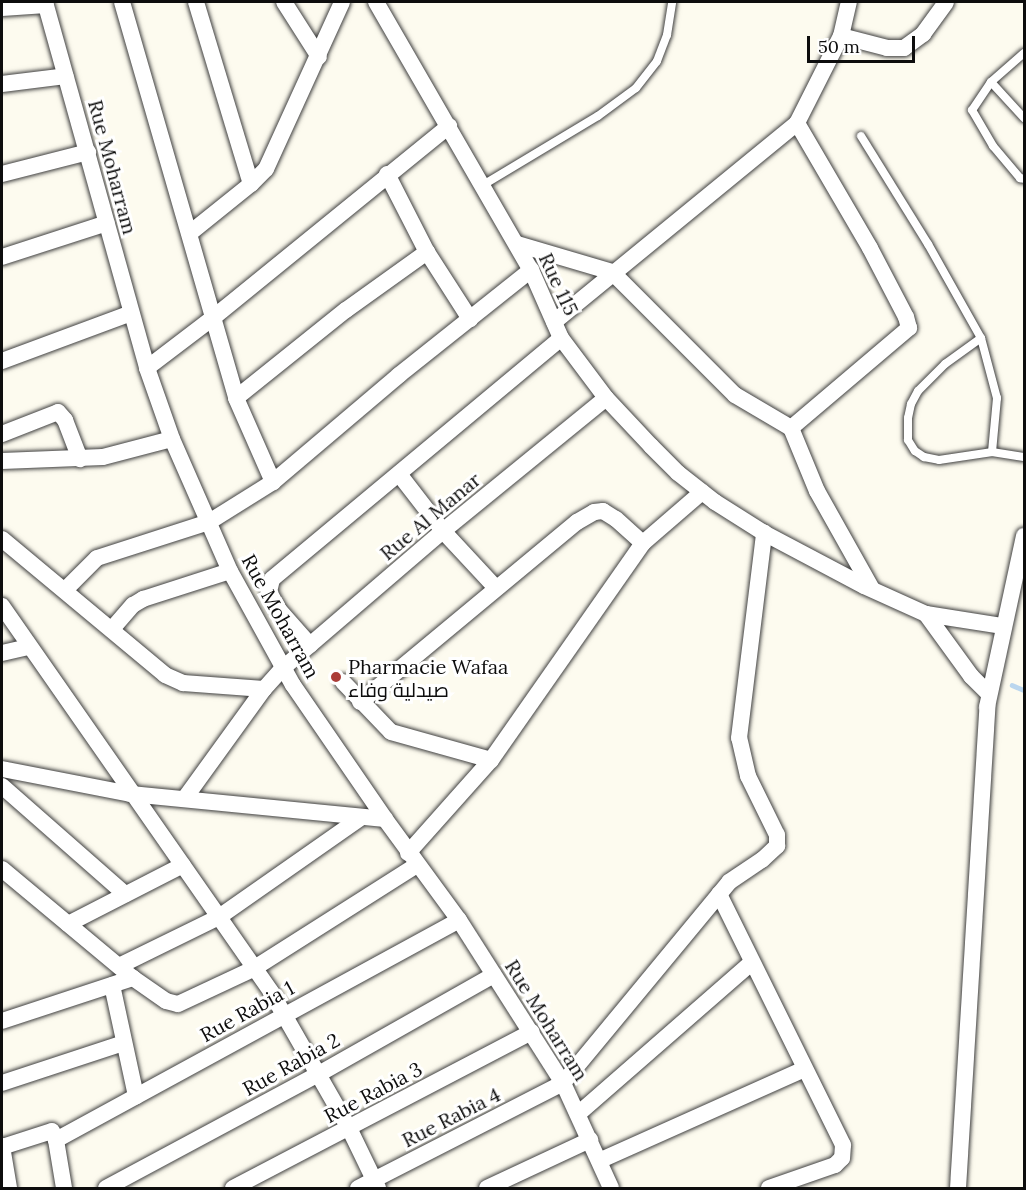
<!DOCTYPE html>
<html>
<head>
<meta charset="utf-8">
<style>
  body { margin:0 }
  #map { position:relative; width:1026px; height:1190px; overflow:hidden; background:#fdfbef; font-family:Lora,Cairo,serif }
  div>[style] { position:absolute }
  .stream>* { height:4.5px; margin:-2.25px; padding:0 2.25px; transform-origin:2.25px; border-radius:2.25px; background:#bad6ee }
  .roads { filter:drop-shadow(0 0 2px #404040) drop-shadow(0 0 2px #404040) }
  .lane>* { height:8px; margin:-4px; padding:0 4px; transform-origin:4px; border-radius:4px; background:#fff }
  .street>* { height:16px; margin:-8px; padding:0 8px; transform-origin:8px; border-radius:8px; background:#fff }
  .dots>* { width:16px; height:16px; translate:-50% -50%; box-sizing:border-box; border:3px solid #fff; border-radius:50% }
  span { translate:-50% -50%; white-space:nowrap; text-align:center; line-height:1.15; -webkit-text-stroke:6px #fff; paint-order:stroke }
  .street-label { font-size:20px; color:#0d0d0d }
  .poi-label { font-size:20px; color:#0d0d0d }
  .left { translate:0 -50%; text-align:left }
  .frame { position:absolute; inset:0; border:3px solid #0d0d0d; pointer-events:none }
  .scale { position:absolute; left:807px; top:36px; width:108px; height:27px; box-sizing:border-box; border:3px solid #0d0d0d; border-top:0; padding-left:8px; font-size:18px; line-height:21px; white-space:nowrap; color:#0d0d0d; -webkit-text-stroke:4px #fff; paint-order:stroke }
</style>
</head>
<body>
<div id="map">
  <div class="stream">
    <div style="left:1012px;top:685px;width:13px;rotate:23deg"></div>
  </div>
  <div class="roads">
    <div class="lane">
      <div style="left:1024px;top:53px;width:44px;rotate:138.7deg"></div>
      <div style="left:991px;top:82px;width:34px;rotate:124deg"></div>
      <div style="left:972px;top:110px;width:42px;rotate:59.7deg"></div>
      <div style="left:993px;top:146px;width:42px;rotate:49.8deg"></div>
      <div style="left:1020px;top:178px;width:4px;rotate:14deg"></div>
      <div style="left:991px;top:82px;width:49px;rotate:47.5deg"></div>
      <div style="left:861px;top:136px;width:127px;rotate:58.2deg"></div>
      <div style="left:928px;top:244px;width:108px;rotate:60.6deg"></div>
      <div style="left:981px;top:338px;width:62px;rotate:75.1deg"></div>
      <div style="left:997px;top:398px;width:54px;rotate:95.3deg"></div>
      <div style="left:483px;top:185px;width:134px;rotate:-31deg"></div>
      <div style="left:598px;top:116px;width:47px;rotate:-36.4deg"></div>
      <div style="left:636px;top:88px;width:34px;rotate:-52deg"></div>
      <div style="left:657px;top:61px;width:28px;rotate:-69deg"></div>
      <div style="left:667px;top:35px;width:33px;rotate:-81deg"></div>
      <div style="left:981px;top:338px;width:44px;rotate:144.2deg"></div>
      <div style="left:945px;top:364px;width:38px;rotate:135deg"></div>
      <div style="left:918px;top:391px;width:15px;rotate:118deg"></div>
      <div style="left:911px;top:404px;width:14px;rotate:102deg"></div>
      <div style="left:908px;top:418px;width:22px;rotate:90deg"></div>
      <div style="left:908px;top:440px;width:13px;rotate:58deg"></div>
      <div style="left:915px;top:451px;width:11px;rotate:34deg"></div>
      <div style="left:924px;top:457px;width:15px;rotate:11deg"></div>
      <div style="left:939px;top:460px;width:54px;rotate:-8.6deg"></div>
      <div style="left:992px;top:452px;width:32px;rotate:9deg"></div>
    </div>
    <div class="street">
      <div style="left:45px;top:2px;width:380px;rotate:74.4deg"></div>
      <div style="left:147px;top:368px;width:75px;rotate:70.6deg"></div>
      <div style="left:172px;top:439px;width:144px;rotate:66.3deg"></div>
      <div style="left:230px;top:571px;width:130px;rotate:61.1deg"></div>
      <div style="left:293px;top:685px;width:163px;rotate:55.5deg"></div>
      <div style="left:385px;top:819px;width:125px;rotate:53.8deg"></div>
      <div style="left:459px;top:920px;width:193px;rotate:57.5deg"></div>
      <div style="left:563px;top:1083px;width:115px;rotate:65.4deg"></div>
      <div style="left:122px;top:2px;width:412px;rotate:73.9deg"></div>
      <div style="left:236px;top:398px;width:92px;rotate:66.2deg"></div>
      <div style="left:196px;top:2px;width:190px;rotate:73.2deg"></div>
      <div style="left:284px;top:2px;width:65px;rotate:57.5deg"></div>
      <div style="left:376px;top:2px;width:310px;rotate:60deg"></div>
      <div style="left:531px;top:270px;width:74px;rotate:66.2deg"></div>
      <div style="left:561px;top:338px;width:75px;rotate:53.1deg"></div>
      <div style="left:606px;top:398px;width:66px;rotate:46.8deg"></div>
      <div style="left:651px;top:446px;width:38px;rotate:45deg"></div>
      <div style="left:678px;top:473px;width:47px;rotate:38.1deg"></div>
      <div style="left:715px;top:502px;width:58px;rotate:32.3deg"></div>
      <div style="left:764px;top:533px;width:113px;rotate:27.9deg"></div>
      <div style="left:864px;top:586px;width:68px;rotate:24.3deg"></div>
      <div style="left:926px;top:614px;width:78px;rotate:8.9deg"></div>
      <div style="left:2px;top:8px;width:44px;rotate:-3.9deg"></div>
      <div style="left:841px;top:36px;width:35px;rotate:-77deg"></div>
      <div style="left:2px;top:84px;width:64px;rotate:-7.1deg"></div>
      <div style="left:2px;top:174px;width:89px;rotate:-14.3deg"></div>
      <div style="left:387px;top:174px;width:88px;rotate:62.9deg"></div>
      <div style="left:427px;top:252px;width:80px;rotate:57.3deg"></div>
      <div style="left:190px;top:233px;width:78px;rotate:-38.8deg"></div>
      <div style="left:251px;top:184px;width:21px;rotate:-45deg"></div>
      <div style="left:266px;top:169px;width:183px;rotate:-65.5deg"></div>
      <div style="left:517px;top:244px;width:99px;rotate:16.4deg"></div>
      <div style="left:612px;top:272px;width:174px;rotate:45deg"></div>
      <div style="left:735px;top:395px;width:65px;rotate:30.5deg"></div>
      <div style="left:791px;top:428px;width:68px;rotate:67.6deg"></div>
      <div style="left:817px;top:491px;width:112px;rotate:60.7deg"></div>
      <div style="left:2px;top:257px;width:110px;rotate:-17.9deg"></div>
      <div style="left:554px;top:322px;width:314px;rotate:-39.3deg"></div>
      <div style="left:797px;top:123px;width:97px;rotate:-63.2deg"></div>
      <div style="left:841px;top:36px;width:48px;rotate:14.6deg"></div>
      <div style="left:887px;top:48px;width:17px"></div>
      <div style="left:904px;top:48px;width:24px;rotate:-36deg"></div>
      <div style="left:923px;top:34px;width:39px;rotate:-54deg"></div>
      <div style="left:2px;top:361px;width:138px;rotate:-20.4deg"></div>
      <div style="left:147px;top:368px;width:84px;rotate:-37.3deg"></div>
      <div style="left:214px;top:317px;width:303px;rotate:-39.1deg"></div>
      <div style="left:236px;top:398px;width:141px;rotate:-38.7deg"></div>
      <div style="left:346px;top:310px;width:100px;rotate:-35.6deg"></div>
      <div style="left:791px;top:428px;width:155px;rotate:-40.3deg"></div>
      <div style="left:909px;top:328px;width:11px;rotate:-105deg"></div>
      <div style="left:906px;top:317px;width:78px;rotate:-117.6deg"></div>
      <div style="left:870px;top:248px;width:145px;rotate:-120.3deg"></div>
      <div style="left:2px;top:434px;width:60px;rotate:-21.4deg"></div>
      <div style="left:58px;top:412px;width:11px;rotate:49deg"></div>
      <div style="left:65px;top:420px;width:42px;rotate:69deg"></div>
      <div style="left:2px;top:461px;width:101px;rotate:-2.3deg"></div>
      <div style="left:103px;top:457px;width:71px;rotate:-14.6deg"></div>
      <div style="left:399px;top:474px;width:72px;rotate:52.3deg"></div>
      <div style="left:443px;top:531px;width:78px;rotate:47.1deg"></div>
      <div style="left:2px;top:539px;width:212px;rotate:39.8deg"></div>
      <div style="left:165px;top:675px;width:20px;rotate:24deg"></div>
      <div style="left:183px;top:683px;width:81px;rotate:4.2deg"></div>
      <div style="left:65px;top:590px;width:45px;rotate:-45deg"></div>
      <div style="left:97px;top:558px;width:118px;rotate:-17.8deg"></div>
      <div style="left:209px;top:522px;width:75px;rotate:-32deg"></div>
      <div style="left:273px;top:482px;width:165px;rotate:-40.3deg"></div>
      <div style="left:399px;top:375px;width:169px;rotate:-38.5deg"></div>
      <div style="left:2px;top:606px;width:470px;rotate:55.1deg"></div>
      <div style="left:271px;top:992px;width:157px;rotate:60.2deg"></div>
      <div style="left:349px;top:1128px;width:67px;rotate:64.2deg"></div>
      <div style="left:926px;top:614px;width:77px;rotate:54deg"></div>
      <div style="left:971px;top:676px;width:25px;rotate:45deg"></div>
      <div style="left:112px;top:629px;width:32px;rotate:-49deg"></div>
      <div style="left:133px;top:605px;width:12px;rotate:-31deg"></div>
      <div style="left:143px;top:599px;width:91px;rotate:-17.8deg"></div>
      <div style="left:310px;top:645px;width:47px;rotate:-131.5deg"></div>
      <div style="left:279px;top:610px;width:21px;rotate:-119deg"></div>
      <div style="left:269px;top:592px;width:13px;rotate:-77deg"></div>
      <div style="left:272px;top:579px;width:376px;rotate:-39.8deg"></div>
      <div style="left:2px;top:653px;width:28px;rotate:-13deg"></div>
      <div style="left:343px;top:682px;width:69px;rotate:46.2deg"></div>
      <div style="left:391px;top:732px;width:104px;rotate:15.6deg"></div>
      <div style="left:360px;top:702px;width:282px;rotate:-39.7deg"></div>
      <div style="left:577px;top:522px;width:20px;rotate:-30deg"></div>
      <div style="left:594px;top:512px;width:9px;rotate:-6deg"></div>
      <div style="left:603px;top:511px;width:15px;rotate:32deg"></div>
      <div style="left:616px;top:519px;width:36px;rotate:42deg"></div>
      <div style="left:2px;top:769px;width:131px;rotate:11deg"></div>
      <div style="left:131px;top:794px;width:255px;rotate:5.6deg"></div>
      <div style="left:2px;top:786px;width:164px;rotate:41.3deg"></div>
      <div style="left:185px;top:798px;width:135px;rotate:-54.1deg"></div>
      <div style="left:264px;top:689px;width:28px;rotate:-48deg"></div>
      <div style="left:283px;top:668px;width:211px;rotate:-40.6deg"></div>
      <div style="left:443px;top:531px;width:210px;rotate:-39.2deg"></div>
      <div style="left:408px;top:853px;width:125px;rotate:-48.3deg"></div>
      <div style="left:491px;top:760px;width:265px;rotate:-55deg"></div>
      <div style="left:643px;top:543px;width:78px;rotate:-40.8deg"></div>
      <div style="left:2px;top:869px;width:170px;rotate:39.8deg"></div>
      <div style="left:133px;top:978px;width:40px;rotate:34.9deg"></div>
      <div style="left:166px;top:1001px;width:12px;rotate:14deg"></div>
      <div style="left:178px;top:1004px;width:83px;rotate:-25deg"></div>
      <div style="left:253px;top:969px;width:194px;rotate:-32.4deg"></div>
      <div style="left:719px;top:894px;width:280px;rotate:63.7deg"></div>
      <div style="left:843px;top:1145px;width:13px;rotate:94deg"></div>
      <div style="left:842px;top:1158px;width:10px;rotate:135deg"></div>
      <div style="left:835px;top:1165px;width:70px;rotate:160.8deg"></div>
      <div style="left:68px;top:924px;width:129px;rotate:-27.2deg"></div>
      <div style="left:119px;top:966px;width:111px;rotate:-26.1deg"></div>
      <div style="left:219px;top:917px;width:174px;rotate:-35deg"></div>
      <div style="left:112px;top:985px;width:114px;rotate:77.8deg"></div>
      <div style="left:2px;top:1021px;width:138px;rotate:-18.2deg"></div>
      <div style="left:2px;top:1083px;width:128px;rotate:-18.2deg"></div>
      <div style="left:578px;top:1114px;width:231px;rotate:-41.1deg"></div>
      <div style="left:56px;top:1140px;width:459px;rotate:-28.6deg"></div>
      <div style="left:2px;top:1146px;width:43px;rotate:80.5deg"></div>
      <div style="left:2px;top:1147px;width:52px;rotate:-17.7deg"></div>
      <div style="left:52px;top:1131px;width:10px;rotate:66deg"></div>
      <div style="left:56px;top:1140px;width:49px;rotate:80.5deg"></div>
      <div style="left:601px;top:1160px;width:222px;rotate:-24.1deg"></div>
      <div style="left:106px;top:1188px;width:239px;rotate:-28.2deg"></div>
      <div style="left:317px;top:1075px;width:203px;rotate:-29.5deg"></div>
      <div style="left:233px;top:1188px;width:337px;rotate:-27.6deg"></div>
      <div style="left:358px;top:1188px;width:230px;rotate:-27.1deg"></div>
      <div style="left:563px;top:1083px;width:261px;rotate:-50.4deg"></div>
      <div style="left:729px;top:882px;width:40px;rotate:-34deg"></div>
      <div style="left:762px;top:860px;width:21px;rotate:-43deg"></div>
      <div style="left:777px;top:846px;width:11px;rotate:-90deg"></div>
      <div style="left:777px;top:835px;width:66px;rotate:-116.2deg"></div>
      <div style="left:748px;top:776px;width:39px;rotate:-103deg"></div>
      <div style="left:739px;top:738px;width:207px;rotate:-83deg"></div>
      <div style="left:487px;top:1188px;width:114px;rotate:-25deg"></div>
      <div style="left:958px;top:1188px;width:482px;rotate:-86.5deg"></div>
      <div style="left:987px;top:707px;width:175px;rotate:-77.8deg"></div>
    </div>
  </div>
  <div class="dots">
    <div style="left:336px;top:677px;background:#ab3c37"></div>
  </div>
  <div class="street-label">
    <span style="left:113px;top:167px;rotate:75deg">Rue Moharram</span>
    <span style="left:559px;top:284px;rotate:65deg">Rue 115</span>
    <span style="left:430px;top:516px;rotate:-40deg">Rue Al Manar</span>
    <span style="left:281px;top:616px;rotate:61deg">Rue Moharram</span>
    <span style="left:247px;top:1011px;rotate:-29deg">Rue Rabia 1</span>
    <span style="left:547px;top:1020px;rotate:58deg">Rue Moharram</span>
    <span style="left:291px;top:1064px;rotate:-29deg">Rue Rabia 2</span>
    <span style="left:373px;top:1092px;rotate:-28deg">Rue Rabia 3</span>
    <span style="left:451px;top:1117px;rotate:-27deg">Rue Rabia 4</span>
  </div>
  <div class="poi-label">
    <span class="left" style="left:348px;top:678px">Pharmacie Wafaa<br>صيدلية وفاء</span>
  </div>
  <div class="frame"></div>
  <div class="scale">50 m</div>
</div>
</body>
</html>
